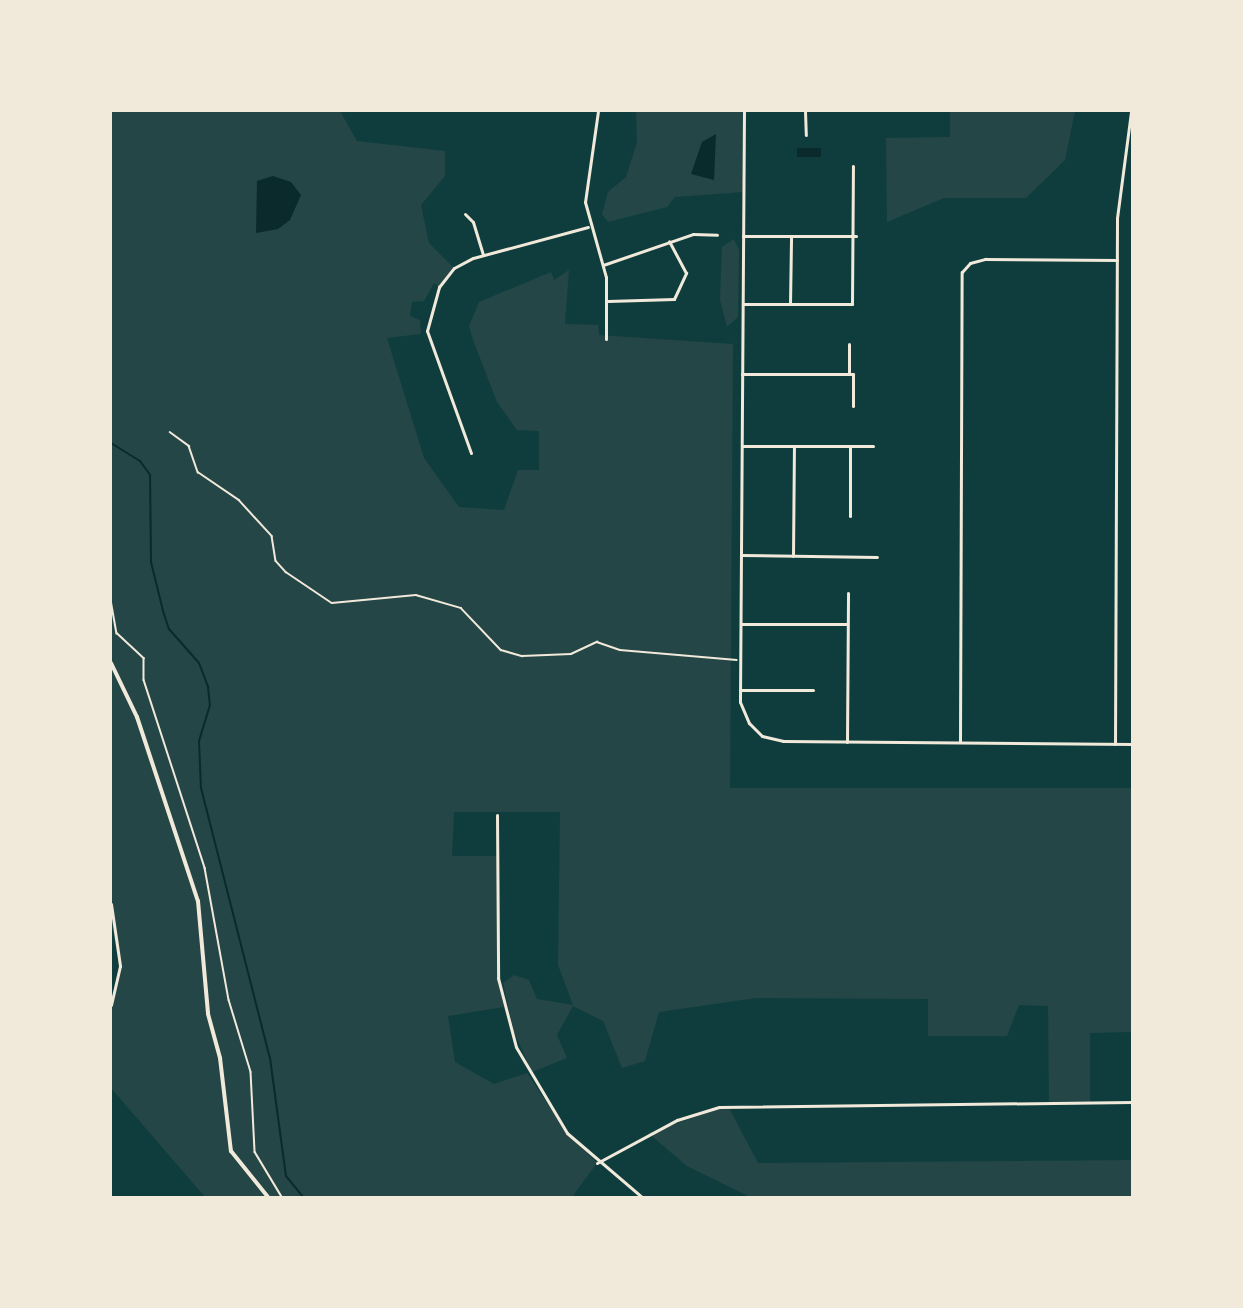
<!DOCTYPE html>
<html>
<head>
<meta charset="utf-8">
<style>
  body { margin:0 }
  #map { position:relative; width:1243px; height:1308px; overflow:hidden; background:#0f3d3e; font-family:Manrope,sans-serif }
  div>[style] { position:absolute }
  .green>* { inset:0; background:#244646 }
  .water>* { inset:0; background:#0a2a2b; transform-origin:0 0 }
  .stream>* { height:2px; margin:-1px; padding:0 1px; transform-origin:1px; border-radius:1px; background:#0a2a2b }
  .path>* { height:1.5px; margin:-0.75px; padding:0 0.75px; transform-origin:0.75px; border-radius:0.75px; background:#f1e9da }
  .minor>* { height:3px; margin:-1.5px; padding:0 1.5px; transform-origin:1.5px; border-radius:1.5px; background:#f1e9da }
  .tertiary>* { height:4px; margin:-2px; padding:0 2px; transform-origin:2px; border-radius:2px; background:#f1e9da }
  span { translate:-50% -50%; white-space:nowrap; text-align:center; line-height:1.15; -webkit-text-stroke:4.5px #f1e9da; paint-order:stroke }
  .frame { position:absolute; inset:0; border:112px solid #f1e9da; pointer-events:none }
</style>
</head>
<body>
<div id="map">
  <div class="green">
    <div style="clip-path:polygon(111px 111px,340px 111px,357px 141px,445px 151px,445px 176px,421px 205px,429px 243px,454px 268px,439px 287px,434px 283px,424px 301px,412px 302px,410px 316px,420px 320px,421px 334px,387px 338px,424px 458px,459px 507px,504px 510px,518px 470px,539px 470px,539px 431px,517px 430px,497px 402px,473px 340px,469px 326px,479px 302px,551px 272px,554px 280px,569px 270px,565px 324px,598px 325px,599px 335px,733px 344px,730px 788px,1132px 788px,1132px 1032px,1090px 1033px,1090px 1102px,1049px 1102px,1048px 1006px,1019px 1005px,1007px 1036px,928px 1036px,928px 999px,756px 998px,659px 1012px,645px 1061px,622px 1068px,603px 1021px,573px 1006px,557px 1035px,567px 1058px,532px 1072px,514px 1032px,503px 983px,514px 975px,529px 980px,537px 999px,573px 1005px,558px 965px,560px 812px,454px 812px,452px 856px,498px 856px,498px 977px,504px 1007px,448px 1016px,455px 1062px,494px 1084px,527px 1073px,567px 1133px,597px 1163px,572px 1197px,205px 1197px,111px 1088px,111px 1005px,120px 966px,111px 923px)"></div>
    <div style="clip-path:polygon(636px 111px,744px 111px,743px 192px,675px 197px,667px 207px,608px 222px,602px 214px,608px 192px,626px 177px,637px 142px)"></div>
    <div style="clip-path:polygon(950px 111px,1075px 111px,1065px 160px,1026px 198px,944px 198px,887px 222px,886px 138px,950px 137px)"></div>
    <div style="clip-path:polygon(734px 239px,739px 250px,738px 317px,727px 327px,720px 300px,722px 247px)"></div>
    <div style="clip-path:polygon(728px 1106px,758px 1163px,1132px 1160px,1132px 1197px,750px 1197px,687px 1166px,648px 1133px)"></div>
  </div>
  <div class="water">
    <div style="clip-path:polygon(716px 134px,714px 180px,691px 174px,702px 142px)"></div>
    <div style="left:797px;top:148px;width:24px;height:9px"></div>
    <div style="clip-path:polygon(273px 176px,291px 182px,301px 195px,290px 220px,278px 229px,256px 233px,257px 181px)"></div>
  </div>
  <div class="stream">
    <div style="left:111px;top:443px;width:34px;rotate:32deg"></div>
    <div style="left:140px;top:461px;width:17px;rotate:54deg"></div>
    <div style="left:150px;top:475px;width:87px;rotate:89.3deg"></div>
    <div style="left:151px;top:562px;width:50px;rotate:76.2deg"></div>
    <div style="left:163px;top:611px;width:19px;rotate:72deg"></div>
    <div style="left:169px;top:629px;width:45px;rotate:48.6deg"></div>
    <div style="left:199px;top:663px;width:26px;rotate:69deg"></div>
    <div style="left:208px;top:687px;width:18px;rotate:84deg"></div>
    <div style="left:210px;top:705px;width:38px;rotate:107deg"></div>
    <div style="left:199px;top:741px;width:47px;rotate:87.6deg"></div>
    <div style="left:201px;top:788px;width:279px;rotate:75.7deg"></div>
    <div style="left:270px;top:1058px;width:119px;rotate:82.3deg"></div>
    <div style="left:286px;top:1176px;width:27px;rotate:51deg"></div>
  </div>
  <div class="path">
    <div style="left:170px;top:432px;width:24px;rotate:36deg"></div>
    <div style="left:189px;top:446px;width:28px;rotate:71deg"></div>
    <div style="left:198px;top:472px;width:50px;rotate:34.3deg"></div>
    <div style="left:239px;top:500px;width:49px;rotate:47.5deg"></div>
    <div style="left:272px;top:536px;width:25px;rotate:81deg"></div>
    <div style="left:276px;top:561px;width:15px;rotate:48deg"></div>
    <div style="left:286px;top:572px;width:55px;rotate:34deg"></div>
    <div style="left:332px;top:603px;width:84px;rotate:-5.4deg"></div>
    <div style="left:416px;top:595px;width:47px;rotate:16.1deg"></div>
    <div style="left:461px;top:608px;width:58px;rotate:46.4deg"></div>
    <div style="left:501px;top:650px;width:22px;rotate:16deg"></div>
    <div style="left:522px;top:656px;width:49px;rotate:-2.3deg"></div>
    <div style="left:571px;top:654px;width:29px;rotate:-25deg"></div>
    <div style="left:597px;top:642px;width:24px;rotate:19deg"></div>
    <div style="left:620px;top:650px;width:117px;rotate:4.9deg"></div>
    <div style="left:111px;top:600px;width:34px;rotate:80deg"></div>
    <div style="left:117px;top:633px;width:37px;rotate:43deg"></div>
    <div style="left:144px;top:658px;width:22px;rotate:90deg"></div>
    <div style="left:144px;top:680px;width:198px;rotate:72deg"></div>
    <div style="left:205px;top:868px;width:134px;rotate:79.7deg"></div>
    <div style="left:229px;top:1000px;width:75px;rotate:73deg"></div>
    <div style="left:251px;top:1072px;width:80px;rotate:87.1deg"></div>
    <div style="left:255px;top:1152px;width:52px;rotate:59deg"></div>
  </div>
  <div class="minor">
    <div style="left:598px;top:111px;width:92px;rotate:98.1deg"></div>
    <div style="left:585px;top:202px;width:78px;rotate:74.4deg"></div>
    <div style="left:606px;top:277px;width:62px;rotate:90deg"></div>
    <div style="left:744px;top:111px;width:591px;rotate:90.39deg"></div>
    <div style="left:740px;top:702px;width:23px;rotate:67deg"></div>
    <div style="left:749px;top:723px;width:18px;rotate:45deg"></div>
    <div style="left:762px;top:736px;width:22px;rotate:13deg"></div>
    <div style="left:783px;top:741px;width:349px;rotate:0.5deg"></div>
    <div style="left:805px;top:111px;width:24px;rotate:88deg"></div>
    <div style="left:465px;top:214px;width:11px;rotate:45deg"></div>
    <div style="left:473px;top:222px;width:34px;rotate:73deg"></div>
    <div style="left:743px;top:236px;width:113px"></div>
    <div style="left:603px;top:265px;width:95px;rotate:-19deg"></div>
    <div style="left:693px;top:234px;width:24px;rotate:2deg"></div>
    <div style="left:608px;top:301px;width:66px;rotate:-1.7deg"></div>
    <div style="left:674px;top:299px;width:29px;rotate:-65deg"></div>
    <div style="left:686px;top:273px;width:36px;rotate:-118deg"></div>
    <div style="left:743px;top:304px;width:109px"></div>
    <div style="left:852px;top:304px;width:138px;rotate:-89.6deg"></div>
    <div style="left:790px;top:304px;width:67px;rotate:-89.1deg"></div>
    <div style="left:849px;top:344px;width:30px;rotate:90deg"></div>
    <div style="left:742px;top:374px;width:111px"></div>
    <div style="left:853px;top:374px;width:32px;rotate:90deg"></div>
    <div style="left:743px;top:446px;width:130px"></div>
    <div style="left:850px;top:446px;width:70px;rotate:90deg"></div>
    <div style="left:471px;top:453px;width:130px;rotate:-109.8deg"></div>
    <div style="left:427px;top:331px;width:46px;rotate:-74.7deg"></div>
    <div style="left:439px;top:287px;width:24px;rotate:-52deg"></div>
    <div style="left:454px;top:268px;width:21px;rotate:-28deg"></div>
    <div style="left:473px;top:258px;width:119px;rotate:-15.1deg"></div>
    <div style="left:741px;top:555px;width:136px;rotate:0.8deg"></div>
    <div style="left:793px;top:556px;width:110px;rotate:-89.5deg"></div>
    <div style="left:741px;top:624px;width:106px"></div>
    <div style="left:740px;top:690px;width:73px"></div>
    <div style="left:847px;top:742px;width:149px;rotate:-89.6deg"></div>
    <div style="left:960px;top:742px;width:470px;rotate:-89.8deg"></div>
    <div style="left:962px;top:272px;width:12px;rotate:-48deg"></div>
    <div style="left:970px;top:263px;width:16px;rotate:-15deg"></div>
    <div style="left:985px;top:259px;width:132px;rotate:0.4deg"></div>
    <div style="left:1115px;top:744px;width:526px;rotate:-89.78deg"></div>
    <div style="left:1117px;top:218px;width:108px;rotate:-82.5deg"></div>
    <div style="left:497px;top:815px;width:163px;rotate:89.6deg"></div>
    <div style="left:498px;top:978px;width:71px;rotate:75.4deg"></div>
    <div style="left:516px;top:1047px;width:100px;rotate:59.3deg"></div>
    <div style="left:567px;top:1133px;width:99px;rotate:40.5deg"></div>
    <div style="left:111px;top:904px;width:63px;rotate:81.7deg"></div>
    <div style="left:120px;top:966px;width:40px;rotate:103deg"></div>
    <div style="left:597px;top:1163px;width:91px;rotate:-28.3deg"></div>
    <div style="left:677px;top:1120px;width:44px;rotate:-17.2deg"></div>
    <div style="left:719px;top:1107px;width:413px;rotate:-0.7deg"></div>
  </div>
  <div class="tertiary">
    <div style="left:111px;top:663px;width:60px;rotate:64.3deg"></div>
    <div style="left:137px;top:717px;width:194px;rotate:71.7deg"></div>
    <div style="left:198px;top:901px;width:113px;rotate:84.9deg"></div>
    <div style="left:208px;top:1014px;width:46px;rotate:74.7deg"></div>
    <div style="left:220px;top:1058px;width:94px;rotate:83.3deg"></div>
    <div style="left:231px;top:1151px;width:59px;rotate:51.2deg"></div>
  </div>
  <div class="frame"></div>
</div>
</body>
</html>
